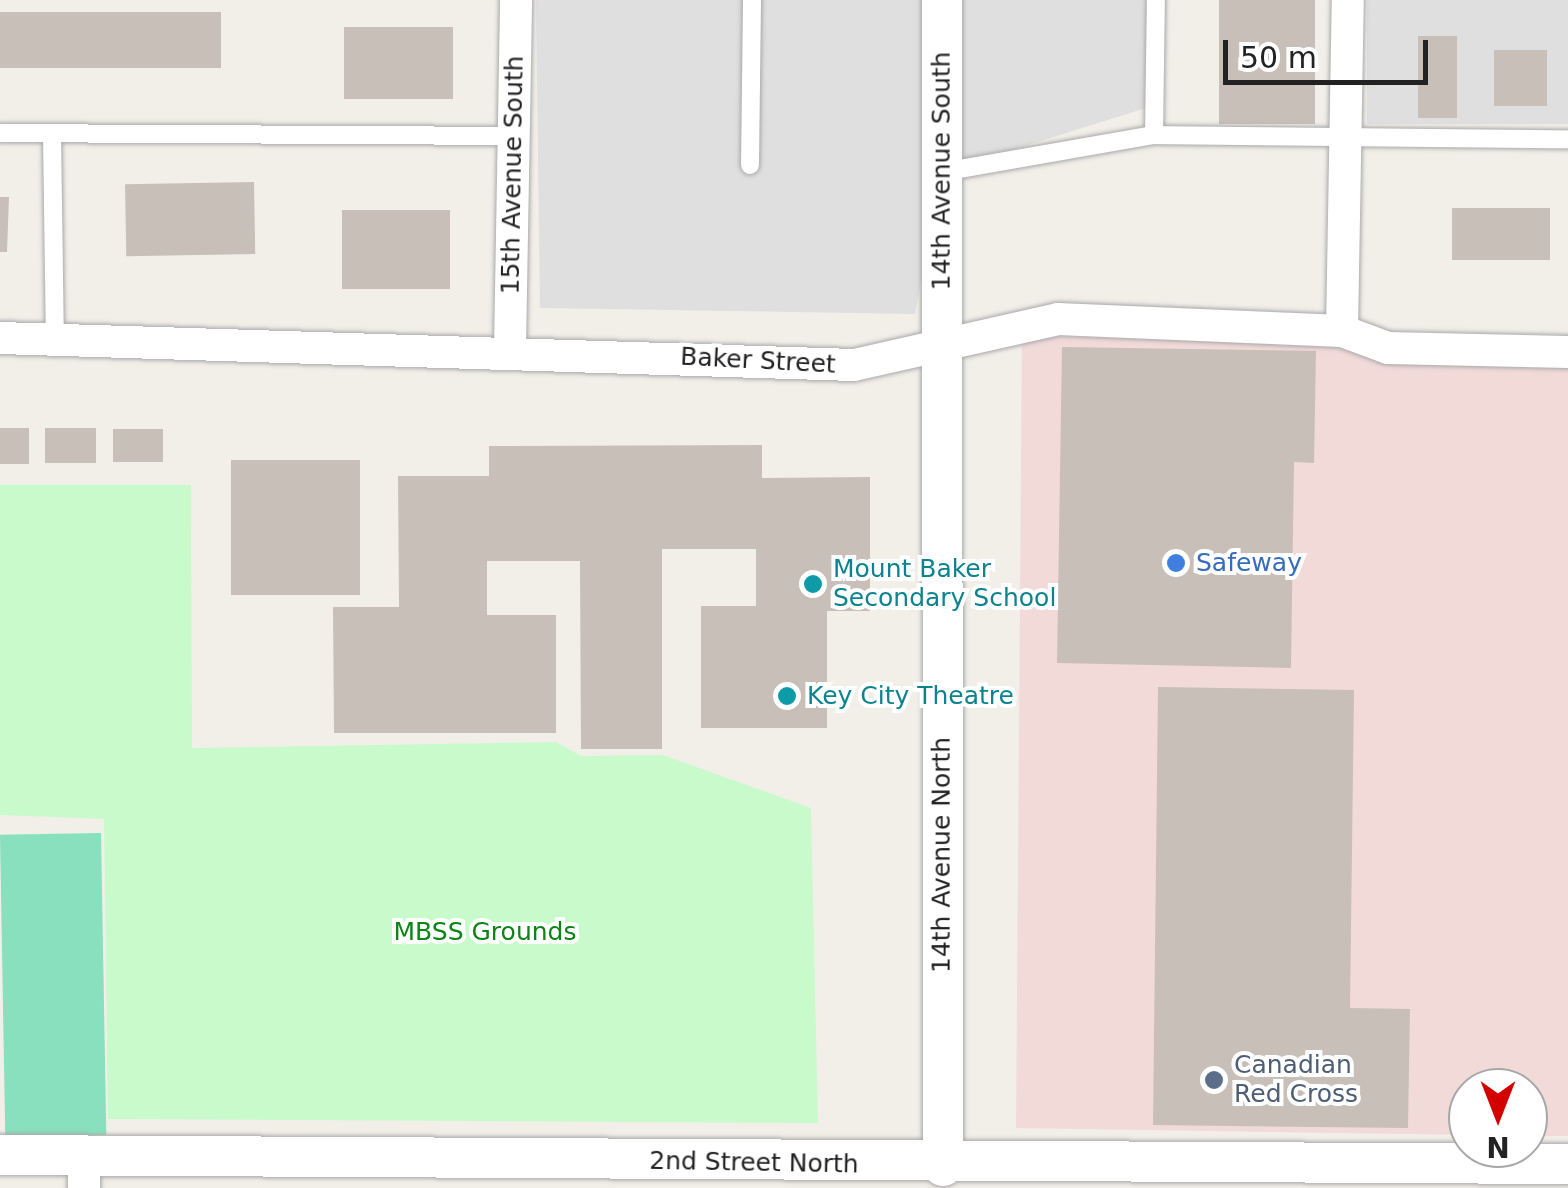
<!DOCTYPE html>
<html>
<head>
<meta charset="utf-8">
<style>
  body { margin:0 }
  #map { position:relative; width:1568px; height:1188px; overflow:hidden; background:#f2efe9; font-family:"DejaVu Sans",sans-serif }
  div>[style] { position:absolute }
  .residential>* { inset:0; background:#e0dfdf; transform-origin:0 0 }
  .commercial>* { inset:0; background:#f2dad9 }
  .park>* { inset:0; background:#c8facc }
  .pitch>* { inset:0; background:#88e0be; transform-origin:0 0 }
  .building>* { inset:0; background:#c7bfb8; transform-origin:0 0 }
  .roads { filter:drop-shadow(0 0 2px #a9a9a9) drop-shadow(0 0 2px #a9a9a9) }
  .service>* { height:18px; margin:-9px; padding:0 9px; transform-origin:9px; border-radius:9px; background:#fff }
  .minor>* { height:32px; margin:-16px; padding:0 16px; transform-origin:16px; border-radius:16px; background:#fff }
  .tertiary>* { height:40px; margin:-20px; padding:0 20px; transform-origin:20px; border-radius:20px; background:#fff }
  .dots>* { width:28px; height:28px; translate:-50% -50%; box-sizing:border-box; border:5px solid #fff; border-radius:50% }
  span { translate:-50% -50%; white-space:nowrap; text-align:center; line-height:1.15; -webkit-text-stroke:8px #fff; paint-order:stroke }
  .street-label { font-size:25px; color:#222 }
  .shop-label { font-size:25px; color:#366cbe }
  .left { translate:0 -50%; text-align:left }
  .culture-label { font-size:25px; color:#0d838f }
  .park-label { font-size:25px; color:#0c8416 }
  .service-label { font-size:25px; color:#4e5e75 }
  .north { position:absolute; left:1448px; top:1068px; width:100px; height:100px; box-sizing:border-box; background:#fff; border:2px solid #a7a7a7; border-radius:50%; rotate:180deg; font-size:28px; font-weight:700; line-height:40px; text-align:center; color:#222 }
  .north::after { content:''; display:block; margin:auto; width:35px; height:45px; background:#d40000; clip-path:polygon(50% 0,100% 100%,50% 72%,0 100%) }
  .scale { position:absolute; left:1223px; top:40px; width:205px; height:45px; box-sizing:border-box; border:5px solid #222; border-top:0; padding-left:12px; font-size:30px; line-height:35px; white-space:nowrap; color:#222; -webkit-text-stroke:8px #fff; paint-order:stroke }
</style>
</head>
<body>
<div id="map">
  <div class="residential">
    <div style="clip-path:polygon(536px 0,1148px 0,1146px 108px,942px 172px,915px 314px,540px 308px)"></div>
    <div style="left:1367px;top:0;width:201px;height:124px"></div>
  </div>
  <div class="commercial">
    <div style="clip-path:polygon(1022px 336px,1321px 340px,1568px 363px,1568px 1136px,1528px 1136px,1528px 1088px,1468px 1088px,1468px 1135px,1016px 1128px)"></div>
  </div>
  <div class="park">
    <div style="clip-path:polygon(0 485px,191px 485px,192px 748px,556px 742px,581px 756px,663px 755px,811px 808px,818px 1123px,108px 1119px,104px 819px,0 815px)"></div>
  </div>
  <div class="pitch">
    <div style="left:101px;top:833px;width:302px;height:101px;rotate:89deg"></div>
  </div>
  <div class="building">
    <div style="left:1219px;top:0;width:96px;height:124px"></div>
    <div style="left:0;top:12px;width:221px;height:56px"></div>
    <div style="left:344px;top:27px;width:109px;height:72px"></div>
    <div style="left:1418px;top:36px;width:39px;height:82px"></div>
    <div style="left:1494px;top:50px;width:53px;height:56px"></div>
    <div style="left:254px;top:182px;width:72px;height:129px;rotate:89deg"></div>
    <div style="clip-path:polygon(0 197px,9px 197px,7px 252px,0 252px)"></div>
    <div style="left:1452px;top:208px;width:98px;height:52px"></div>
    <div style="left:342px;top:210px;width:108px;height:79px"></div>
    <div style="clip-path:polygon(1062px 347px,1316px 351px,1314px 463px,1294px 462px,1291px 668px,1057px 663px)"></div>
    <div style="left:0;top:428px;width:29px;height:36px"></div>
    <div style="left:45px;top:428px;width:51px;height:35px"></div>
    <div style="left:113px;top:429px;width:50px;height:33px"></div>
    <div style="clip-path:polygon(762px 445px,762px 478px,870px 477px,870px 611px,827px 611px,827px 728px,701px 728px,701px 606px,756px 606px,756px 549px,662px 549px,662px 749px,581px 749px,580px 561px,487px 561px,487px 615px,556px 615px,556px 733px,334px 733px,333px 607px,399px 607px,398px 476px,489px 476px,489px 446px)"></div>
    <div style="left:231px;top:460px;width:129px;height:135px"></div>
    <div style="clip-path:polygon(1158px 687px,1354px 690px,1350px 1008px,1410px 1009px,1408px 1128px,1153px 1125px)"></div>
  </div>
  <div class="roads">
    <div class="service">
      <div style="left:0;top:133px;width:514px;rotate:0.33deg"></div>
      <div style="left:52px;top:133px;width:206px;rotate:89.2deg"></div>
      <div style="left:1154px;top:135px;width:135px;rotate:-89.2deg"></div>
      <div style="left:750px;top:165px;width:165px;rotate:-89.3deg"></div>
      <div style="left:942px;top:172px;width:215px;rotate:-9.9deg"></div>
      <div style="left:1154px;top:135px;width:414px;rotate:0.6deg"></div>
    </div>
    <div class="minor">
      <div style="left:1342px;top:331px;width:331px;rotate:-89deg"></div>
      <div style="left:0;top:338px;width:854px;rotate:1.81deg"></div>
      <div style="left:854px;top:365px;width:209px;rotate:-12.7deg"></div>
      <div style="left:1058px;top:319px;width:284px;rotate:2.4deg"></div>
      <div style="left:1342px;top:331px;width:49px;rotate:20.3deg"></div>
      <div style="left:1388px;top:348px;width:180px;rotate:1.3deg"></div>
      <div style="left:510px;top:349px;width:349px;rotate:-89deg"></div>
      <div style="left:84px;top:1188px;width:32px;rotate:-90deg"></div>
    </div>
    <div class="tertiary">
      <div style="left:942px;top:0;width:1166px;rotate:89.95deg"></div>
      <div style="left:0;top:1155px;width:1568px;rotate:0.33deg"></div>
    </div>
  </div>
  <div class="dots">
    <div style="left:1176px;top:563px;background:#3f7fe0"></div>
    <div style="left:813px;top:584px;background:#0f9aa8"></div>
    <div style="left:787px;top:696px;background:#0f9aa8"></div>
    <div style="left:1214px;top:1080px;background:#5c6f8a"></div>
  </div>
  <div class="street-label">
    <span style="left:942px;top:171px;rotate:-90deg">14th Avenue South</span>
    <span style="left:513px;top:175px;rotate:-89deg">15th Avenue South</span>
    <span style="left:758px;top:361px;rotate:3deg">Baker Street</span>
    <span style="left:942px;top:855px;rotate:-90deg">14th Avenue North</span>
    <span style="left:754px;top:1163px;rotate:1deg">2nd Street North</span>
  </div>
  <div class="shop-label">
    <span class="left" style="left:1196px;top:563px">Safeway</span>
  </div>
  <div class="culture-label">
    <span class="left" style="left:833px;top:584px">Mount Baker<br>Secondary School</span>
    <span class="left" style="left:807px;top:696px">Key City Theatre</span>
  </div>
  <div class="park-label">
    <span style="left:485px;top:932px">MBSS Grounds</span>
  </div>
  <div class="service-label">
    <span class="left" style="left:1234px;top:1080px">Canadian<br>Red Cross</span>
  </div>
  <div class="north">N</div>
  <div class="scale">50 m</div>
</div>
</body>
</html>
